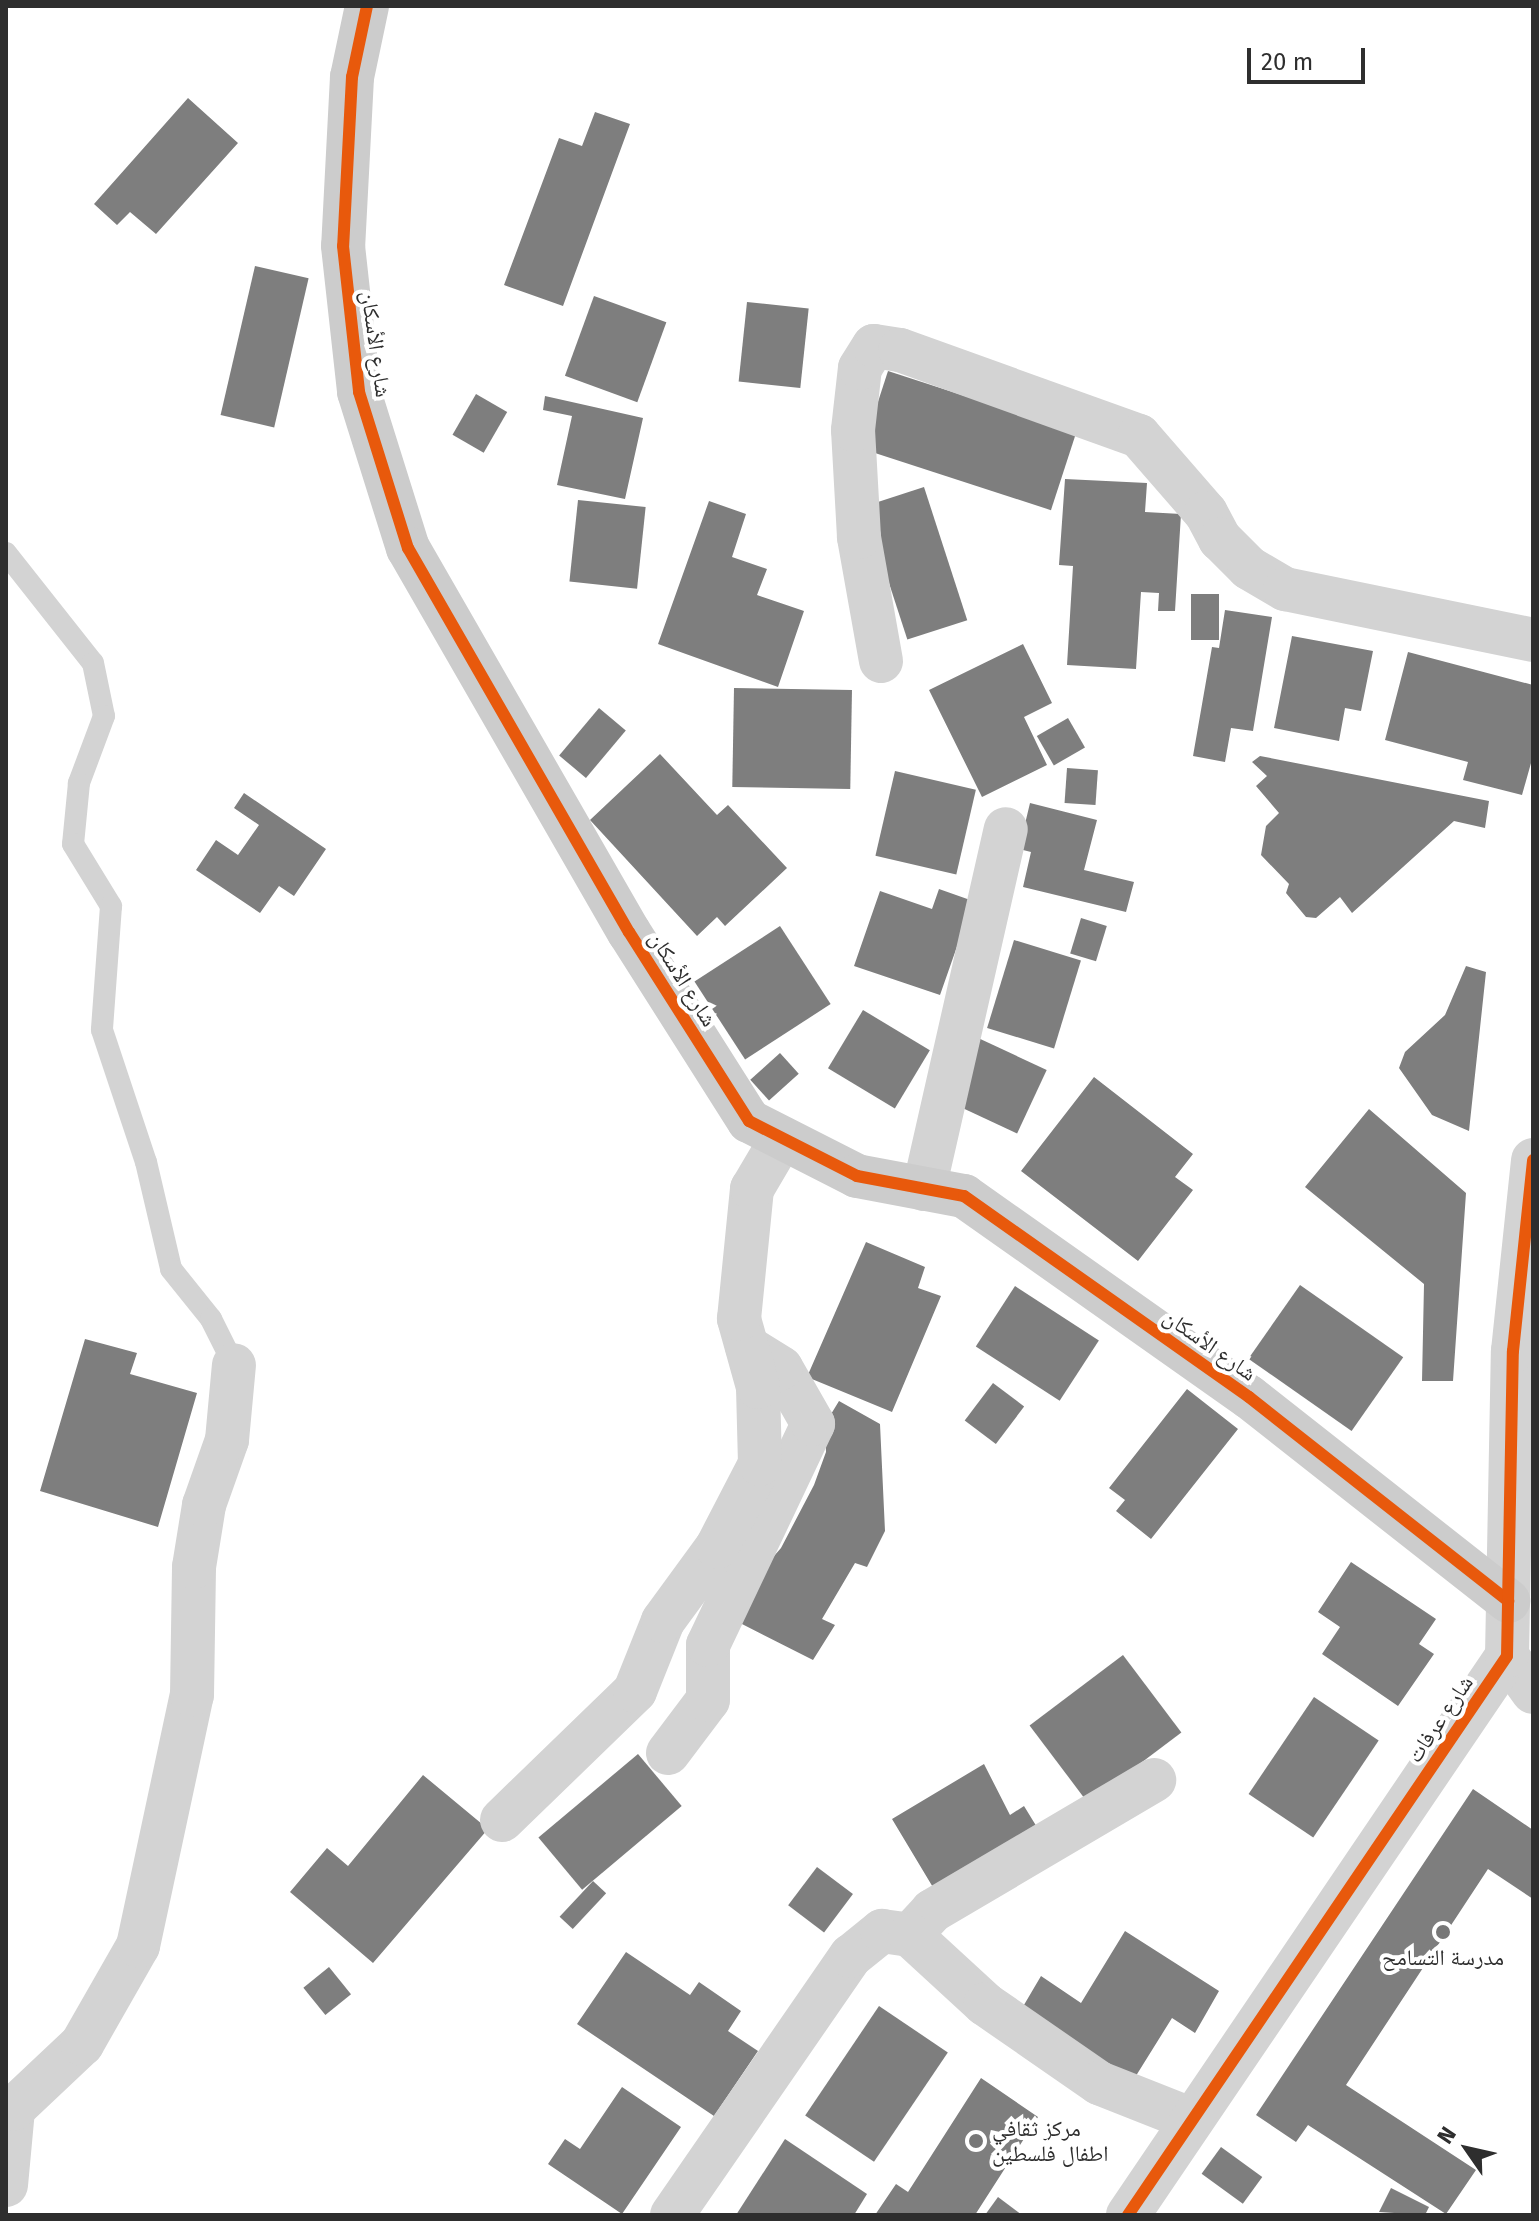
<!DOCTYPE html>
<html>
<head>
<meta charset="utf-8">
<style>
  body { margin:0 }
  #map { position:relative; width:1539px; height:2221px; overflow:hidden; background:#fff; font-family:"Fira Sans","Noto Naskh Arabic",sans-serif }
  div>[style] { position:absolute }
  .building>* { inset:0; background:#7e7e7e; transform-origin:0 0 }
  .lane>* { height:22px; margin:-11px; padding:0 11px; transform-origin:11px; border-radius:11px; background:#d3d3d3 }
  .street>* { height:44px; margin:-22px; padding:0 22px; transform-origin:22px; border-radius:22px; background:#d3d3d3 }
  .secondary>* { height:44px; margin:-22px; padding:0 22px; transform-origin:22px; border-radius:22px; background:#ccc }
  .cycleway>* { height:12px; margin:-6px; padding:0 6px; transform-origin:6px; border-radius:6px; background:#e8590c }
  .dots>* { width:22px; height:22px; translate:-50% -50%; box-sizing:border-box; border:4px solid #fff; border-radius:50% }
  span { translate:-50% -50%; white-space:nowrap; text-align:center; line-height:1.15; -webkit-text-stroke:8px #fff; paint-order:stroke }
  .street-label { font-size:22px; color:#2e2e2e }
  .poi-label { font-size:22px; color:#2e2e2e }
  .left { translate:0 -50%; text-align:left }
  .frame { position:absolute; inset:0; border:8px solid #2e2e2e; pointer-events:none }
  .north { position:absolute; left:1427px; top:2109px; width:80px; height:80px; -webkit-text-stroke:6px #fff; paint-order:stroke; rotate:304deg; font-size:22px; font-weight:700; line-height:32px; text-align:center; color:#2e2e2e }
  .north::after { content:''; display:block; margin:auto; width:28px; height:36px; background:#2e2e2e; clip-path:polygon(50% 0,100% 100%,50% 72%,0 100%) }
  .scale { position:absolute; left:1247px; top:48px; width:118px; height:36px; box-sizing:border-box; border:4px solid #2e2e2e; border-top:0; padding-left:10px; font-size:24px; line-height:28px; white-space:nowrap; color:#2e2e2e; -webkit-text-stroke:6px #fff; paint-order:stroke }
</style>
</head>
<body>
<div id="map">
  <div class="building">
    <div style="clip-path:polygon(188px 98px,238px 143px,156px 234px,130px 212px,117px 225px,94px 204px)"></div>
    <div style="clip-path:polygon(595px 112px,630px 124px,563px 306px,504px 285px,559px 138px,582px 146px)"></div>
    <div style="left:255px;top:266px;width:55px;height:153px;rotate:13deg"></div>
    <div style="left:594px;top:296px;width:77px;height:85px;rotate:20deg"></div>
    <div style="left:747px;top:302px;width:62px;height:80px;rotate:6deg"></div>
    <div style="left:888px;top:371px;width:198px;height:82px;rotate:18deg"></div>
    <div style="left:476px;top:394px;width:36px;height:47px;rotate:30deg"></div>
    <div style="clip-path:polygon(545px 396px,643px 418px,625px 499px,557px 485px,572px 416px,543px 410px)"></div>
    <div style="clip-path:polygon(1065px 479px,1147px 483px,1145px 512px,1181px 514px,1175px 611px,1158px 611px,1159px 593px,1141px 592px,1136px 669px,1067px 665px,1073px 566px,1059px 565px)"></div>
    <div style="left:924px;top:487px;width:140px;height:63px;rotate:72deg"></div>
    <div style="left:578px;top:500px;width:68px;height:82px;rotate:6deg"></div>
    <div style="clip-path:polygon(709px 501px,746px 514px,732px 557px,767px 569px,757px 595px,804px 611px,778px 687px,658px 644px)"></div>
    <div style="left:1191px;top:594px;width:28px;height:46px"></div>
    <div style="clip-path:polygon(1225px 610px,1272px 617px,1253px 731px,1231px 728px,1225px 762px,1193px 756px,1212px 647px,1219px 648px)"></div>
    <div style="clip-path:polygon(1292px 636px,1373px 651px,1361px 711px,1345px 708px,1339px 741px,1274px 728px)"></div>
    <div style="clip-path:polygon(1023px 644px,1052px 703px,1024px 717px,1047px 765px,982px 797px,929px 690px)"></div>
    <div style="clip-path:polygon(1408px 652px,1533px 685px,1533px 756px,1522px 795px,1463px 780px,1468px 762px,1385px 740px)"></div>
    <div style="left:734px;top:688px;width:118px;height:99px;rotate:1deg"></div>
    <div style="left:599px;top:708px;width:35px;height:62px;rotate:40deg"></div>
    <div style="left:1068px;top:718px;width:34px;height:36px;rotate:60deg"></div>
    <div style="clip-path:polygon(660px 754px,717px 815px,728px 805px,787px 868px,725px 926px,717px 917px,697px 936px,590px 820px)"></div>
    <div style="clip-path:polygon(1260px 756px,1489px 801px,1485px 828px,1454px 821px,1352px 913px,1340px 897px,1316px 918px,1306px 917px,1286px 893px,1289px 884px,1261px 855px,1266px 826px,1279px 813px,1256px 786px,1267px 776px,1252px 762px)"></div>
    <div style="left:1067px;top:768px;width:31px;height:35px;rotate:4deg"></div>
    <div style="left:895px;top:771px;width:83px;height:87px;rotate:13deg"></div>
    <div style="clip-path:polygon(244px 793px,326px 849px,294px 896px,279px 886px,260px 913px,196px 870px,216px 840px,238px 855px,259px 825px,234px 808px)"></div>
    <div style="clip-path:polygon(1030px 803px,1097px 820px,1084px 870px,1134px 882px,1126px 912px,1023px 887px,1031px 852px,1019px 849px)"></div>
    <div style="clip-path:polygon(939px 889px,973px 901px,940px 995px,854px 966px,880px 891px,932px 909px)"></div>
    <div style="left:1081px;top:918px;width:27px;height:37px;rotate:17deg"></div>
    <div style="left:780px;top:926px;width:93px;height:102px;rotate:57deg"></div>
    <div style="left:1014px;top:940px;width:70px;height:92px;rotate:17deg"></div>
    <div style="clip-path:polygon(1466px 966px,1486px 972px,1469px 1131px,1432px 1115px,1399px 1068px,1405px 1052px,1445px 1015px)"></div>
    <div style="left:863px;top:1010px;width:78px;height:68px;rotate:31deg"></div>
    <div style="left:976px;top:1037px;width:78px;height:70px;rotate:25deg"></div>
    <div style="left:780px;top:1053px;width:28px;height:40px;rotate:48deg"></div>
    <div style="clip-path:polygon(1094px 1077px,1193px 1154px,1175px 1177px,1193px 1190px,1138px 1261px,1021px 1171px)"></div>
    <div style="clip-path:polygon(1369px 1109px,1466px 1193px,1453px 1381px,1422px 1381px,1424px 1284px,1305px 1187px)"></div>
    <div style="clip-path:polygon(866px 1242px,925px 1267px,918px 1288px,941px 1296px,892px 1412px,807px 1377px)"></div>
    <div style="left:1300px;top:1285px;width:126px;height:90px;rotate:35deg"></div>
    <div style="left:1015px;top:1286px;width:100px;height:72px;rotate:33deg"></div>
    <div style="clip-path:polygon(85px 1339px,137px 1353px,130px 1374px,197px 1393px,158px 1527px,40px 1491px)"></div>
    <div style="left:993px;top:1383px;width:39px;height:47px;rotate:37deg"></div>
    <div style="clip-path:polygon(1187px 1389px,1238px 1429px,1151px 1539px,1116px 1511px,1125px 1500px,1109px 1488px)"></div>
    <div style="clip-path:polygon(839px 1401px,880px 1424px,885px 1531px,867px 1567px,855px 1563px,822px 1619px,835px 1625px,813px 1660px,740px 1623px,753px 1580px,781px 1548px,814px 1485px,826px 1452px,825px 1424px)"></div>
    <div style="clip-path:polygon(1351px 1562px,1436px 1619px,1419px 1644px,1434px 1654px,1398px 1706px,1322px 1654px,1340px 1627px,1318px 1612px)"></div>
    <div style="left:1123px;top:1655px;width:97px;height:117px;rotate:53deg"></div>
    <div style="left:1314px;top:1697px;width:78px;height:117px;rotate:34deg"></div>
    <div style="left:638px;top:1754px;width:68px;height:130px;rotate:50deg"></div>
    <div style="clip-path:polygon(984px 1764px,1010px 1815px,1024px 1806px,1043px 1837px,940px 1899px,892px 1819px)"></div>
    <div style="clip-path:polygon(423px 1775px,488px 1829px,373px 1963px,290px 1892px,327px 1848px,348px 1866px)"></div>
    <div style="clip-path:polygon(1473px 1789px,1533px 1830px,1533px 1899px,1488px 1869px,1346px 2085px,1476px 2170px,1446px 2214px,1308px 2125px,1296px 2142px,1256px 2115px)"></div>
    <div style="left:817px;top:1867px;width:45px;height:48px;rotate:37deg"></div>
    <div style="left:593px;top:1881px;width:18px;height:49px;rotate:43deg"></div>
    <div style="clip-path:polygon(1125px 1931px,1219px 1991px,1195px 2033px,1172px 2018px,1134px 2079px,1021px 2010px,1041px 1976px,1081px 2003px)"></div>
    <div style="clip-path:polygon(626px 1952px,690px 1995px,699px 1982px,741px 2011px,728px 2031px,758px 2051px,714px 2116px,577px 2024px)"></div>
    <div style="left:329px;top:1967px;width:35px;height:33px;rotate:51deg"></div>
    <div style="left:879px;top:2006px;width:83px;height:132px;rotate:34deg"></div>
    <div style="clip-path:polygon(981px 2078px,1038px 2117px,975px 2215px,875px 2215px,896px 2184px,908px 2192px)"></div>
    <div style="clip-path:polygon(622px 2087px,681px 2127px,622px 2214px,548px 2164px,565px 2139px,580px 2149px)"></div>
    <div style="clip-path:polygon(785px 2139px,867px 2194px,854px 2215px,736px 2215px)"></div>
    <div style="left:1221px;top:2147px;width:51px;height:33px;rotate:36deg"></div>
    <div style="clip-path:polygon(1391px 2188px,1429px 2207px,1425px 2215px,1379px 2212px)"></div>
    <div style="clip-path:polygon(998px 2197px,1022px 2215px,985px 2215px)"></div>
  </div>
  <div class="lane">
    <div style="left:6px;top:553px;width:140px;rotate:51.7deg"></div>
    <div style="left:93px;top:663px;width:54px;rotate:78.3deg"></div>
    <div style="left:104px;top:716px;width:72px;rotate:110.5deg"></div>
    <div style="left:79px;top:783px;width:61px;rotate:95.6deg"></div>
    <div style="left:73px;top:844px;width:73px;rotate:58.5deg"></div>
    <div style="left:111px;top:906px;width:124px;rotate:94.2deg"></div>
    <div style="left:102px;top:1030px;width:139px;rotate:71.6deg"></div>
    <div style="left:146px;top:1162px;width:110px;rotate:76.8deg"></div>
    <div style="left:171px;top:1269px;width:64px;rotate:51.3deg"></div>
    <div style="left:211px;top:1319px;width:51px;rotate:63.4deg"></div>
  </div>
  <div class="street">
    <div style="left:881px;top:661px;width:126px;rotate:-100.1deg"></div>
    <div style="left:859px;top:537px;width:107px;rotate:-93.2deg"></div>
    <div style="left:853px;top:430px;width:62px;rotate:-83.6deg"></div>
    <div style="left:860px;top:368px;width:26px;rotate:-58deg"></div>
    <div style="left:874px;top:346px;width:26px;rotate:9deg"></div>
    <div style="left:900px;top:350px;width:254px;rotate:19.8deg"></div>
    <div style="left:1139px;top:436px;width:102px;rotate:49deg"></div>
    <div style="left:1206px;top:513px;width:30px;rotate:62deg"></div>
    <div style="left:1220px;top:539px;width:41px;rotate:45deg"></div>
    <div style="left:1249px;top:568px;width:42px;rotate:30.3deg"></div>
    <div style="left:1285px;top:589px;width:253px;rotate:11.6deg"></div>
    <div style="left:924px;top:1189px;width:369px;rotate:-77.2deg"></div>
    <div style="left:1507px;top:1656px;width:44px;rotate:54.2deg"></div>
    <div style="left:668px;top:1753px;width:66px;rotate:-53deg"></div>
    <div style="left:708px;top:1700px;width:55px;rotate:-90deg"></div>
    <div style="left:708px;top:1645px;width:245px;rotate:-64.6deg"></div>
    <div style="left:813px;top:1424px;width:64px;rotate:-119.7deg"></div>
    <div style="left:781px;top:1368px;width:40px;rotate:-148deg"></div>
    <div style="left:502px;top:1820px;width:185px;rotate:-44.1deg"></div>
    <div style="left:635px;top:1691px;width:75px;rotate:-68.2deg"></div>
    <div style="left:663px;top:1621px;width:92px;rotate:-53.9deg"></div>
    <div style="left:717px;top:1547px;width:93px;rotate:-62.6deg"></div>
    <div style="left:760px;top:1464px;width:77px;rotate:-91.5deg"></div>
    <div style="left:758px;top:1387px;width:71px;rotate:-105.6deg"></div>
    <div style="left:739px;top:1319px;width:131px;rotate:-84.3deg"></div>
    <div style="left:752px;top:1189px;width:59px;rotate:-59.5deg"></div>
    <div style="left:910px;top:1935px;width:33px;rotate:-47deg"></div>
    <div style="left:932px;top:1911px;width:258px;rotate:-30.5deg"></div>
    <div style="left:6px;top:2185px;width:76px;rotate:-84.7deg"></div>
    <div style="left:13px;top:2109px;width:95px;rotate:-43.3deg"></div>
    <div style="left:82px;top:2044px;width:113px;rotate:-60.3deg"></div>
    <div style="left:138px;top:1946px;width:257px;rotate:-77.9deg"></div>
    <div style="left:192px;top:1695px;width:128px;rotate:-89.1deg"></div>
    <div style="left:194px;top:1567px;width:63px;rotate:-80.8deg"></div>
    <div style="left:204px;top:1505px;width:69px;rotate:-70.5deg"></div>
    <div style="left:227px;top:1440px;width:75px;rotate:-84.7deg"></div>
    <div style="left:672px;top:2215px;width:315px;rotate:-55.4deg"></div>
    <div style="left:851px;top:1956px;width:40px;rotate:-39deg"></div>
    <div style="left:882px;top:1931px;width:28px;rotate:8deg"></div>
    <div style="left:910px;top:1935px;width:102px;rotate:42.6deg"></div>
    <div style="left:985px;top:2004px;width:139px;rotate:34.7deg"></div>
    <div style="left:1099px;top:2083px;width:98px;rotate:21.6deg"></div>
    <div style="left:1128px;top:2215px;width:675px;rotate:-55.86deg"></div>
    <div style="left:1507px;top:1656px;width:305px;rotate:-88.9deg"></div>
    <div style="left:1513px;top:1351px;width:192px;rotate:-84deg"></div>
  </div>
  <div class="secondary">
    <div style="left:367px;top:6px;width:73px;rotate:101.9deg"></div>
    <div style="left:352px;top:77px;width:169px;rotate:93deg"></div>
    <div style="left:343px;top:246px;width:147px;rotate:83.7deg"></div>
    <div style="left:359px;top:392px;width:164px;rotate:72.6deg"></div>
    <div style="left:408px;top:548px;width:443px;rotate:60.1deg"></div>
    <div style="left:629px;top:932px;width:224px;rotate:57.6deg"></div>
    <div style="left:749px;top:1121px;width:121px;rotate:27deg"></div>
    <div style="left:857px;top:1176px;width:109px;rotate:10.6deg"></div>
    <div style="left:964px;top:1196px;width:349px;rotate:35.2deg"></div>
    <div style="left:1249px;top:1397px;width:330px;rotate:38.2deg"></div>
  </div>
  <div class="cycleway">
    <div style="left:367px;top:6px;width:73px;rotate:101.9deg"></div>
    <div style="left:352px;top:77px;width:169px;rotate:93deg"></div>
    <div style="left:343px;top:246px;width:147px;rotate:83.7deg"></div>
    <div style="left:359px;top:392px;width:164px;rotate:72.6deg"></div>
    <div style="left:408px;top:548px;width:443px;rotate:60.1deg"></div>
    <div style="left:629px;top:932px;width:224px;rotate:57.6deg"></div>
    <div style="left:749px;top:1121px;width:121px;rotate:27deg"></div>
    <div style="left:857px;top:1176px;width:109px;rotate:10.6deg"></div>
    <div style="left:964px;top:1196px;width:349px;rotate:35.2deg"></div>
    <div style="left:1249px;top:1397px;width:330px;rotate:38.2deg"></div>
    <div style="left:1128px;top:2215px;width:675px;rotate:-55.86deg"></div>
    <div style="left:1507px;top:1656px;width:305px;rotate:-88.9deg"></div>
    <div style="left:1513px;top:1351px;width:192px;rotate:-84deg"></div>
  </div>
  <div class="dots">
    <div style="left:1443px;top:1932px;background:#777"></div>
    <div style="left:976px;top:2141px;background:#777"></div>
  </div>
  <div class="street-label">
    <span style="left:376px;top:344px;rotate:82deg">شارع الأسكان</span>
    <span style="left:683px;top:979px;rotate:58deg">شارع الأسكان</span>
    <span style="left:1210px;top:1345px;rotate:35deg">شارع الأسكان</span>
    <span style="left:1440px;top:1719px;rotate:-56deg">شارع عرفات</span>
  </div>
  <div class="poi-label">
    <span style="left:1443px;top:1958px">مدرسة التسامح</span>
    <span class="left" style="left:992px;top:2141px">مركز ثقافي<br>اطفال فلسطين</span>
  </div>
  <div class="frame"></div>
  <div class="north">N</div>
  <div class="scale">20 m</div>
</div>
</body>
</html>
